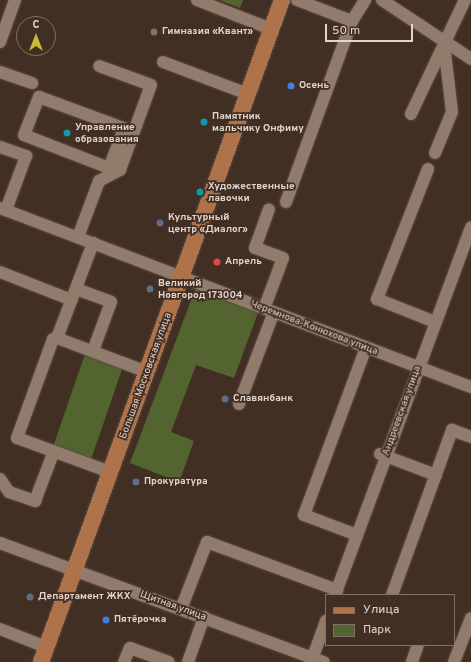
<!DOCTYPE html>
<html>
<head>
<meta charset="utf-8">
<style>
  body { margin:0 }
  #map { position:relative; width:471px; height:662px; overflow:hidden; background:#422f23; font-family:Overpass,sans-serif }
  div>[style] { position:absolute }
  .green>* { inset:0; background:#536431; transform-origin:0 0 }
  .roads { filter:drop-shadow(0 0 1px #5c4c41) drop-shadow(0 0 1px #5c4c41) }
  .minor>* { height:12px; margin:-6px; padding:0 6px; transform-origin:6px; border-radius:6px; background:#917b6d }
  .major>* { height:16px; margin:-8px; padding:0 8px; transform-origin:8px; border-radius:8px; background:#ae734b }
  .dots>* { width:11px; height:11px; translate:-50% -50%; box-sizing:border-box; border:2px solid #422f23; border-radius:50% }
  span { translate:-50% -50%; white-space:nowrap; text-align:center; line-height:1.15; -webkit-text-stroke:3.5px #422f23; paint-order:stroke }
  .poi-label { font-size:10px; color:#e0d4cc; font-weight:700 }
  .left { translate:0 -50%; text-align:left }
  .street-label { font-size:10px; color:#e0d4cc }
  .legend { position:absolute; left:325px; top:594px; width:130px; height:52px; box-sizing:border-box; background:#422f23; border:1px solid #817167; margin:0; padding:5px 7px; list-style:none; font-size:12px; color:#e0d4cc }
  .legend li { display:flex; align-items:center; gap:8px; height:20px }
  .legend b { width:20px; border:1px solid #817167 }
  .north { position:absolute; left:16px; top:16px; width:40px; height:40px; box-sizing:border-box; background:#422f23; border:1px solid #817167; border-radius:50%; rotate:0deg; font-size:11px; font-weight:700; line-height:16px; text-align:center; color:#e0d4cc }
  .north::after { content:''; display:block; margin:auto; width:14px; height:18px; background:#caba39; clip-path:polygon(50% 0,100% 100%,50% 72%,0 100%) }
  .scale { position:absolute; left:325px; top:24px; width:88px; height:18px; box-sizing:border-box; border:2px solid #e0d4cc; border-top:0; padding-left:5px; font-size:12px; line-height:14px; white-space:nowrap; color:#e0d4cc; -webkit-text-stroke:3px #422f23; paint-order:stroke }
</style>
</head>
<body>
<div id="map">
  <div class="green">
    <div style="clip-path:polygon(219px 0,243px 0,240px 8px)"></div>
    <div style="clip-path:polygon(196px 287px,259px 310px,234px 378px,196px 365px,171px 432px,194px 441px,179px 482px,130px 463px)"></div>
    <div style="left:85px;top:354px;width:40px;height:98px;rotate:19deg"></div>
  </div>
  <div class="roads">
    <div class="minor">
      <div style="left:197px;top:0;width:79px;rotate:21.4deg"></div>
      <div style="left:297px;top:0;width:59px;rotate:20.9deg"></div>
      <div style="left:352px;top:21px;width:25px;rotate:-58deg"></div>
      <div style="left:382px;top:0;width:107px;rotate:33.5deg"></div>
      <div style="left:0;top:42px;width:45px;rotate:-70.3deg"></div>
      <div style="left:163px;top:62px;width:91px;rotate:20.6deg"></div>
      <div style="left:0;top:72px;width:34px;rotate:19deg"></div>
      <div style="left:411px;top:114px;width:126px;rotate:-64.7deg"></div>
      <div style="left:124px;top:129px;width:42px;rotate:111deg"></div>
      <div style="left:109px;top:168px;width:91px;rotate:-158.8deg"></div>
      <div style="left:24px;top:135px;width:41px;rotate:-68.5deg"></div>
      <div style="left:39px;top:97px;width:101px;rotate:20.2deg"></div>
      <div style="left:0;top:147px;width:28px;rotate:19deg"></div>
      <div style="left:26px;top:156px;width:58px;rotate:110.3deg"></div>
      <div style="left:435px;top:153px;width:44px;rotate:-67.5deg"></div>
      <div style="left:452px;top:112px;width:68px;rotate:-96.7deg"></div>
      <div style="left:428px;top:169px;width:140px;rotate:111.4deg"></div>
      <div style="left:377px;top:299px;width:62px;rotate:21.6deg"></div>
      <div style="left:286px;top:202px;width:193px;rotate:-70deg"></div>
      <div style="left:0;top:208px;width:504px;rotate:20.81deg"></div>
      <div style="left:78px;top:237px;width:60px;rotate:-69.4deg"></div>
      <div style="left:99px;top:181px;width:24px;rotate:-28deg"></div>
      <div style="left:120px;top:170px;width:90px;rotate:-70deg"></div>
      <div style="left:151px;top:85px;width:55px;rotate:-159.9deg"></div>
      <div style="left:0;top:272px;width:77px;rotate:21.3deg"></div>
      <div style="left:76px;top:289px;width:37px;rotate:20deg"></div>
      <div style="left:111px;top:302px;width:52px;rotate:110.2deg"></div>
      <div style="left:264px;top:309px;width:54px;rotate:-69.6deg"></div>
      <div style="left:283px;top:258px;width:30px;rotate:-160deg"></div>
      <div style="left:255px;top:248px;width:41px;rotate:-70.3deg"></div>
      <div style="left:57px;top:338px;width:102px;rotate:-69.2deg"></div>
      <div style="left:239px;top:404px;width:98px;rotate:-69.2deg"></div>
      <div style="left:380px;top:454px;width:60px;rotate:20.6deg"></div>
      <div style="left:110px;top:472px;width:99px;rotate:-159.9deg"></div>
      <div style="left:17px;top:438px;width:105px;rotate:-70deg"></div>
      <div style="left:53px;top:339px;width:4px;rotate:-14deg"></div>
      <div style="left:57px;top:338px;width:96px;rotate:20.7deg"></div>
      <div style="left:0;top:479px;width:16px;rotate:55deg"></div>
      <div style="left:9px;top:492px;width:28px;rotate:19deg"></div>
      <div style="left:35px;top:501px;width:53px;rotate:-69.2deg"></div>
      <div style="left:357px;top:535px;width:57px;rotate:-159.3deg"></div>
      <div style="left:304px;top:515px;width:179px;rotate:-69.7deg"></div>
      <div style="left:0;top:543px;width:345px;rotate:20.2deg"></div>
      <div style="left:335px;top:595px;width:392px;rotate:-69.7deg"></div>
      <div style="left:392px;top:595px;width:176px;rotate:-70deg"></div>
      <div style="left:452px;top:430px;width:20px;rotate:20deg"></div>
      <div style="left:181px;top:609px;width:72px;rotate:-68.8deg"></div>
      <div style="left:207px;top:542px;width:139px;rotate:20.3deg"></div>
      <div style="left:0;top:629px;width:49px;rotate:21.4deg"></div>
      <div style="left:124px;top:662px;width:15px;rotate:-67deg"></div>
      <div style="left:130px;top:648px;width:41px;rotate:19.7deg"></div>
      <div style="left:188px;top:662px;width:48px;rotate:-70.4deg"></div>
      <div style="left:311px;top:662px;width:44px;rotate:-69.9deg"></div>
      <div style="left:412px;top:662px;width:18px;rotate:-71deg"></div>
      <div style="left:454px;top:662px;width:47px;rotate:-68.9deg"></div>
    </div>
    <div class="major">
      <div style="left:41px;top:662px;width:705px;rotate:-70deg"></div>
    </div>
  </div>
  <div class="dots">
    <div style="left:154px;top:32px;background:#8d6e63"></div>
    <div style="left:291px;top:86px;background:#3f7fe0"></div>
    <div style="left:204px;top:122px;background:#0f9aa8"></div>
    <div style="left:67px;top:133px;background:#0f9aa8"></div>
    <div style="left:200px;top:192px;background:#0f9aa8"></div>
    <div style="left:160px;top:223px;background:#5c6f8a"></div>
    <div style="left:217px;top:262px;background:#e0444e"></div>
    <div style="left:150px;top:289px;background:#5c6f8a"></div>
    <div style="left:225px;top:399px;background:#5c6f8a"></div>
    <div style="left:136px;top:482px;background:#5c6f8a"></div>
    <div style="left:30px;top:597px;background:#5c6f8a"></div>
    <div style="left:106px;top:620px;background:#3f7fe0"></div>
  </div>
  <div class="poi-label">
    <span class="left" style="left:162px;top:32px">Гимназия «Квант»</span>
    <span class="left" style="left:299px;top:86px">Осень</span>
    <span class="left" style="left:212px;top:122px">Памятник<br>мальчику Онфиму</span>
    <span class="left" style="left:75px;top:133px">Управление<br>образования</span>
    <span class="left" style="left:208px;top:192px">Художественные<br>лавочки</span>
    <span class="left" style="left:168px;top:223px">Культурный<br>центр «Диалог»</span>
    <span class="left" style="left:225px;top:262px">Апрель</span>
    <span class="left" style="left:158px;top:289px">Великий<br>Новгород 173004</span>
    <span class="left" style="left:233px;top:399px">Славянбанк</span>
    <span class="left" style="left:144px;top:482px">Прокуратура</span>
    <span class="left" style="left:38px;top:597px">Департамент ЖКХ</span>
    <span class="left" style="left:114px;top:620px">Пятёрочка</span>
  </div>
  <div class="street-label">
    <span style="left:314px;top:328px;rotate:21deg">Черемнова-Конюхова улица</span>
    <span style="left:146px;top:376px;rotate:-70deg">Большая Московская улица</span>
    <span style="left:402px;top:411px;rotate:-70deg">Андреевская улица</span>
    <span style="left:173px;top:606px;rotate:20deg">Щитная улица</span>
  </div>
  <ul class="legend">
  <li><b style="height:5px;background:#ae734b"></b>Улица</li>
  <li><b style="height:11px;background:#536431"></b>Парк</li>
  </ul>
  <div class="north">С</div>
  <div class="scale">50 m</div>
</div>
</body>
</html>
